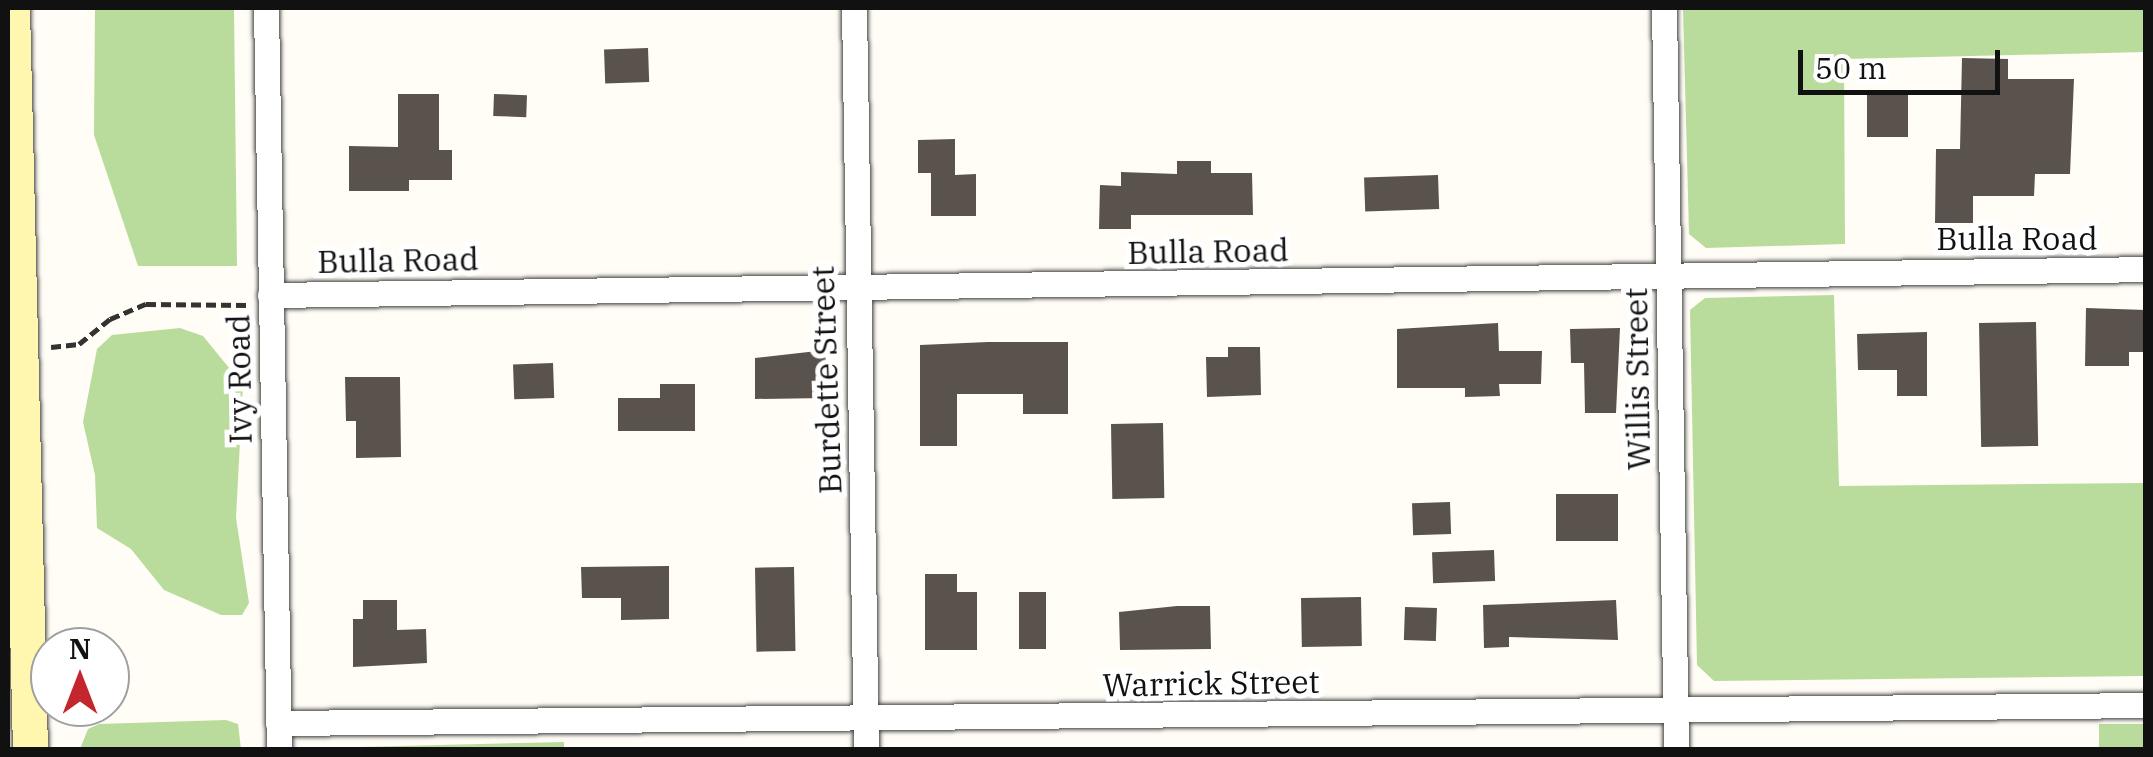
<!DOCTYPE html>
<html>
<head>
<meta charset="utf-8">
<style>
  body { margin:0 }
  #map { position:relative; width:2153px; height:757px; overflow:hidden; background:#fffdf5; font-family:"IBM Plex Serif",serif }
  div>[style] { position:absolute }
  .forest>* { inset:0; background:#b9dc9c; transform-origin:0 0 }
  .building>* { inset:0; background:#5a524d; transform-origin:0 0 }
  .path>* { height:5px; margin-top:-2.5px; transform-origin:0; background:repeating-linear-gradient(90deg,#333 0 10px,transparent 0 15px) }
  .roads { filter:drop-shadow(0 0 2px #444) drop-shadow(0 0 2px #444) }
  .street>* { height:25px; margin:-12.5px; padding:0 12.5px; transform-origin:12.5px; border-radius:12.5px; background:#fff }
  .secondary>* { height:35px; margin:-17.5px; padding:0 17.5px; transform-origin:17.5px; border-radius:17.5px; background:#fff6b0 }
  span { translate:-50% -50%; white-space:nowrap; text-align:center; line-height:1.15; -webkit-text-stroke:10px #fff; paint-order:stroke }
  .street-label { font-size:32px; color:#111 }
  .frame { position:absolute; inset:0; border:10px solid #111; pointer-events:none }
  .north { position:absolute; left:30px; top:627px; width:100px; height:100px; box-sizing:border-box; background:#fff; border:2px solid #a0a0a0; border-radius:50%; rotate:0deg; font-size:28px; font-weight:700; line-height:40px; text-align:center; color:#111 }
  .north::after { content:''; display:block; margin:auto; width:35px; height:45px; background:#c4262e; clip-path:polygon(50% 0,100% 100%,50% 72%,0 100%) }
  .scale { position:absolute; left:1798px; top:50px; width:202px; height:45px; box-sizing:border-box; border:5px solid #111; border-top:0; padding-left:12px; font-size:30px; line-height:35px; white-space:nowrap; color:#111; -webkit-text-stroke:8px #fff; paint-order:stroke }
</style>
</head>
<body>
<div id="map">
  <div class="forest">
    <div style="clip-path:polygon(95px 8px,234px 8px,237px 266px,138px 266px,94px 135px)"></div>
    <div style="clip-path:polygon(1683px 8px,2145px 8px,2145px 52px,1844px 59px,1845px 244px,1706px 248px,1689px 234px)"></div>
    <div style="clip-path:polygon(1834px 295px,1839px 486px,2145px 483px,2145px 676px,1714px 681px,1697px 665px,1690px 310px,1705px 298px)"></div>
    <div style="clip-path:polygon(180px 328px,203px 336px,243px 385px,236px 518px,249px 603px,242px 615px,221px 615px,164px 590px,131px 549px,97px 528px,95px 475px,83px 422px,97px 349px,112px 335px)"></div>
    <div style="clip-path:polygon(226px 720px,238px 724px,241px 749px,80px 749px,88px 729px,99px 724px)"></div>
    <div style="left:2145px;top:724px;width:25px;height:46px;rotate:90deg"></div>
    <div style="clip-path:polygon(564px 742px,564px 750px,318px 749px,319px 748px)"></div>
  </div>
  <div class="building">
    <div style="left:648px;top:48px;width:34px;height:44px;rotate:88deg"></div>
    <div style="clip-path:polygon(1962px 58px,2008px 59px,2008px 79px,2074px 79px,2070px 174px,2035px 174px,2034px 196px,1973px 196px,1973px 223px,1935px 223px,1936px 149px,1960px 149px)"></div>
    <div style="left:1867px;top:92px;width:41px;height:45px"></div>
    <div style="clip-path:polygon(398px 94px,439px 94px,439px 150px,452px 150px,452px 180px,409px 180px,409px 191px,349px 191px,349px 146px,398px 147px)"></div>
    <div style="left:494px;top:94px;width:33px;height:22px;rotate:2deg"></div>
    <div style="clip-path:polygon(955px 139px,955px 175px,976px 174px,976px 216px,931px 216px,931px 173px,918px 173px,918px 140px)"></div>
    <div style="clip-path:polygon(1177px 161px,1211px 161px,1211px 173px,1252px 173px,1253px 215px,1131px 215px,1131px 229px,1099px 229px,1100px 185px,1121px 186px,1121px 172px,1177px 174px)"></div>
    <div style="left:1438px;top:175px;width:34px;height:74px;rotate:88deg"></div>
    <div style="clip-path:polygon(2086px 308px,2146px 310px,2146px 352px,2129px 352px,2129px 366px,2085px 366px)"></div>
    <div style="left:2036px;top:322px;width:124px;height:57px;rotate:89deg"></div>
    <div style="clip-path:polygon(1498px 323px,1499px 351px,1542px 351px,1541px 384px,1499px 384px,1500px 396px,1465px 397px,1465px 388px,1397px 388px,1397px 329px)"></div>
    <div style="clip-path:polygon(1620px 328px,1616px 413px,1585px 413px,1584px 363px,1571px 363px,1570px 329px)"></div>
    <div style="clip-path:polygon(1927px 332px,1927px 396px,1897px 396px,1897px 370px,1858px 370px,1857px 334px)"></div>
    <div style="clip-path:polygon(988px 342px,1068px 342px,1068px 414px,1023px 414px,1023px 394px,957px 394px,957px 446px,920px 446px,920px 345px)"></div>
    <div style="clip-path:polygon(1228px 347px,1260px 347px,1261px 395px,1207px 397px,1206px 357px,1228px 357px)"></div>
    <div style="clip-path:polygon(826px 350px,826px 398px,755px 399px,755px 358px)"></div>
    <div style="left:553px;top:363px;width:35px;height:40px;rotate:88deg"></div>
    <div style="clip-path:polygon(345px 377px,400px 377px,401px 457px,356px 458px,356px 421px,346px 421px)"></div>
    <div style="clip-path:polygon(660px 384px,695px 384px,695px 431px,618px 431px,618px 398px,660px 398px)"></div>
    <div style="left:1163px;top:423px;width:75px;height:52px;rotate:89deg"></div>
    <div style="left:1556px;top:494px;width:62px;height:47px"></div>
    <div style="left:1450px;top:502px;width:32px;height:38px;rotate:88deg"></div>
    <div style="left:1494px;top:550px;width:31px;height:62px;rotate:88deg"></div>
    <div style="clip-path:polygon(669px 566px,669px 619px,621px 620px,621px 598px,582px 598px,581px 567px)"></div>
    <div style="left:794px;top:567px;width:84px;height:39px;rotate:89deg"></div>
    <div style="clip-path:polygon(925px 574px,957px 574px,957px 592px,977px 592px,977px 650px,925px 650px)"></div>
    <div style="left:1019px;top:592px;width:27px;height:57px"></div>
    <div style="left:1361px;top:597px;width:49px;height:60px;rotate:89deg"></div>
    <div style="clip-path:polygon(363px 600px,397px 600px,397px 630px,426px 629px,427px 663px,353px 667px,353px 619px,363px 619px)"></div>
    <div style="clip-path:polygon(1616px 600px,1618px 640px,1509px 637px,1509px 647px,1484px 648px,1483px 605px)"></div>
    <div style="clip-path:polygon(1177px 606px,1210px 606px,1211px 649px,1120px 650px,1119px 612px)"></div>
    <div style="left:1405px;top:607px;width:32px;height:33px;rotate:2deg"></div>
  </div>
  <div class="path">
    <div style="left:51px;top:347px;width:28px;rotate:-6deg"></div>
    <div style="left:79px;top:344px;width:40px;rotate:-39deg"></div>
    <div style="left:110px;top:319px;width:39px;rotate:-23deg"></div>
    <div style="left:146px;top:304px;width:102px;rotate:0.6deg"></div>
  </div>
  <div class="roads">
    <div class="street">
      <div style="left:266px;top:8px;width:742px;rotate:89deg"></div>
      <div style="left:854px;top:8px;width:742px;rotate:89.07deg"></div>
      <div style="left:1664px;top:8px;width:742px;rotate:89.07deg"></div>
      <div style="left:270px;top:295px;width:1876px;rotate:-0.79deg"></div>
      <div style="left:278px;top:723px;width:1868px;rotate:-0.55deg"></div>
    </div>
    <div class="secondary">
      <div style="left:12px;top:8px;width:742px;rotate:88.61deg"></div>
    </div>
  </div>
  <div class="street-label">
    <span style="left:2017px;top:238px">Bulla Road</span>
    <span style="left:1208px;top:251px;rotate:-1deg">Bulla Road</span>
    <span style="left:398px;top:260px;rotate:-1deg">Bulla Road</span>
    <span style="left:239px;top:379px;rotate:-91deg">Ivy Road</span>
    <span style="left:1637px;top:379px;rotate:-91deg">Willis Street</span>
    <span style="left:826px;top:380px;rotate:-92deg">Burdette Street</span>
    <span style="left:1211px;top:683px;rotate:-1deg">Warrick Street</span>
  </div>
  <div class="frame"></div>
  <div class="north">N</div>
  <div class="scale">50 m</div>
</div>
</body>
</html>
